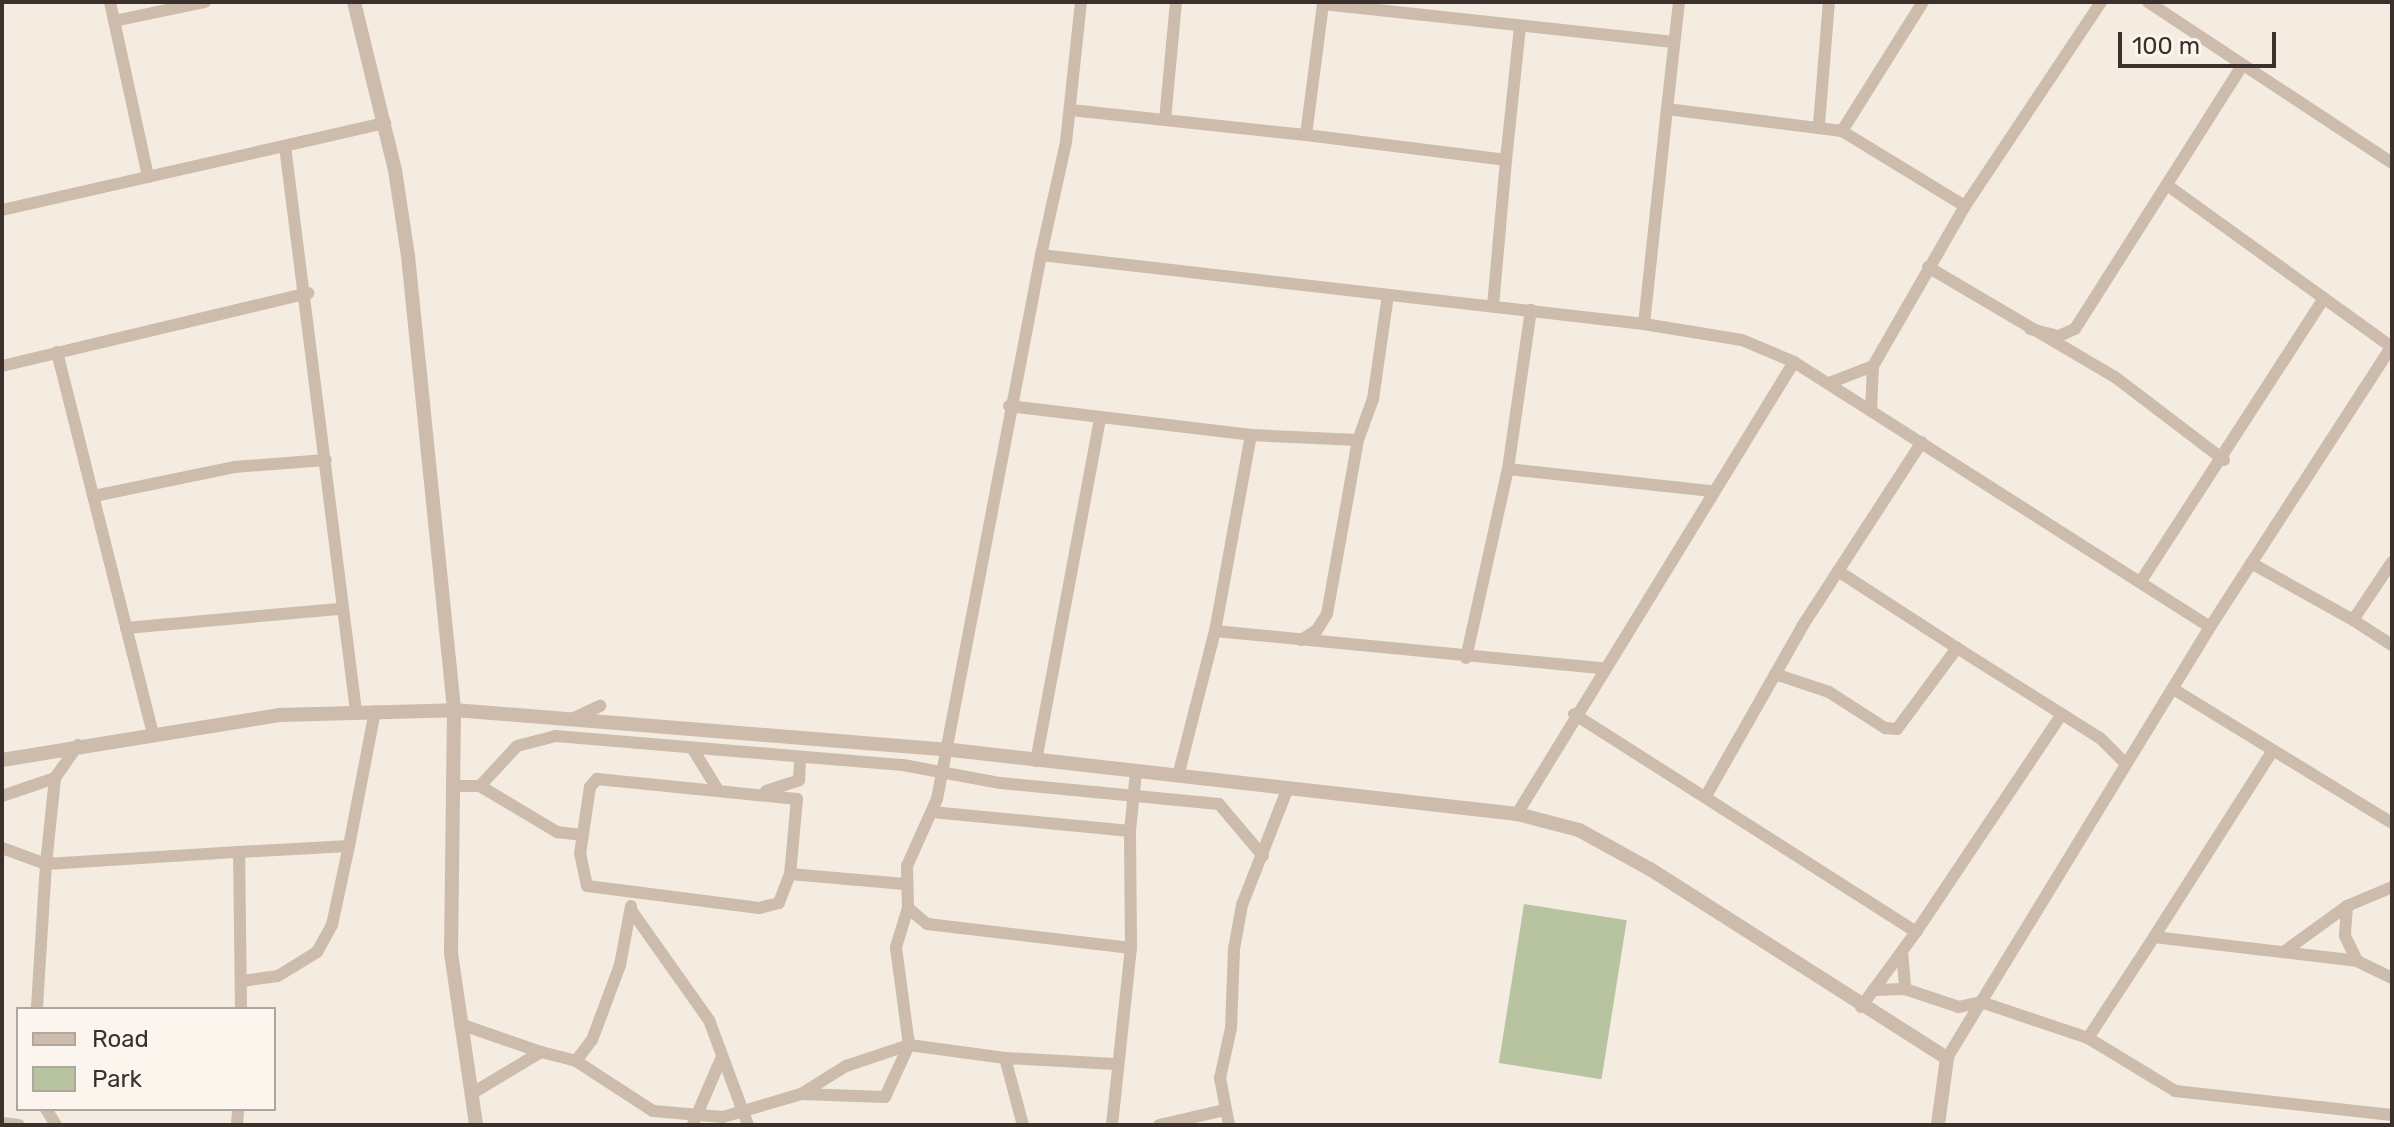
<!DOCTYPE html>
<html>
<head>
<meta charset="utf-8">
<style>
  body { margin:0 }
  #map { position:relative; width:2394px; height:1127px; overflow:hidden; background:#f4ebe1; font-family:Rubik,sans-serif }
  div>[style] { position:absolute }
  .green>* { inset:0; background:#b8c4a0; transform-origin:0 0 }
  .minor>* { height:12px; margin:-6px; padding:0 6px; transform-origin:6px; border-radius:6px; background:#cdbbac }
  .tertiary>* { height:14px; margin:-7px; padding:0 7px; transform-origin:7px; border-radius:7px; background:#cdbbac }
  span { translate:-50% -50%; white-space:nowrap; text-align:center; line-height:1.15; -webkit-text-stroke:7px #fbf5ee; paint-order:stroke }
  .frame { position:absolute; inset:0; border:4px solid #3b302b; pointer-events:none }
  .legend { position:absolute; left:16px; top:1007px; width:260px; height:104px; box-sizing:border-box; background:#fbf5ee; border:2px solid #aea6a0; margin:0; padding:10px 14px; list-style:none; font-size:24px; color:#3b302b }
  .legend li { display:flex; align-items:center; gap:16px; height:40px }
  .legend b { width:40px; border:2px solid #aea6a0 }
  .scale { position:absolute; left:2118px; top:32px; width:158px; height:36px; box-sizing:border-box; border:4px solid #3b302b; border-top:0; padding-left:10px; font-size:24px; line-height:28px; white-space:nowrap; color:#3b302b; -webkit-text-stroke:6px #fbf5ee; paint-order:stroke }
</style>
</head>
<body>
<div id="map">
  <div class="green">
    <div style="left:1524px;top:904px;width:104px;height:161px;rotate:9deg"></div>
  </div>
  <div class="minor">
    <div style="left:110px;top:2px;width:179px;rotate:77.7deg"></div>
    <div style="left:2148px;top:2px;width:292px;rotate:33.4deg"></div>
    <div style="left:114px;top:21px;width:93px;rotate:-11.8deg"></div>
    <div style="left:1667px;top:109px;width:108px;rotate:-83.6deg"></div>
    <div style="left:1071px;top:110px;width:236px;rotate:6.1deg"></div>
    <div style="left:1306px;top:135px;width:132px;rotate:-82.6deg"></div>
    <div style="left:1323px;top:4px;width:352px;rotate:6.2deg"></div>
    <div style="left:1165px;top:120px;width:119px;rotate:-84.7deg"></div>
    <div style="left:1819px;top:125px;width:123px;rotate:-85.4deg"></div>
    <div style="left:1842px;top:131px;width:152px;rotate:-57.9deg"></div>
    <div style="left:1306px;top:135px;width:202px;rotate:7.1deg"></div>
    <div style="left:1506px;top:160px;width:135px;rotate:-84deg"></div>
    <div style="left:285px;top:146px;width:569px;rotate:82.84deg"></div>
    <div style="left:2167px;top:185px;width:277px;rotate:35.8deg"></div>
    <div style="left:2px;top:210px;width:393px;rotate:-12.8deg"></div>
    <div style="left:1041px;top:255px;width:116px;rotate:-77.5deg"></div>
    <div style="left:1066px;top:142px;width:141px;rotate:-83.9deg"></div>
    <div style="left:1928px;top:267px;width:217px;rotate:30.5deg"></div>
    <div style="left:2115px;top:377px;width:137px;rotate:37.3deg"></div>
    <div style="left:1493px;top:306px;width:147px;rotate:-84.9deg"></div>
    <div style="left:1644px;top:324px;width:216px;rotate:-83.9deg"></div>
    <div style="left:1667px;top:109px;width:176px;rotate:7.2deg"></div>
    <div style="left:1842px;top:131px;width:144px;rotate:31.4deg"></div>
    <div style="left:2030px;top:329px;width:30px;rotate:14deg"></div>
    <div style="left:2059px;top:336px;width:17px;rotate:-24deg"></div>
    <div style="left:2075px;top:329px;width:312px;rotate:-57.6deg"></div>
    <div style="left:57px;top:352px;width:394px;rotate:75.9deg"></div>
    <div style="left:2px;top:366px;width:315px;rotate:-13.4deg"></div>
    <div style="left:1829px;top:383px;width:47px;rotate:-21.1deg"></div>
    <div style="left:1873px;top:366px;width:185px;rotate:-60.1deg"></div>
    <div style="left:1965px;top:206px;width:245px;rotate:-56.3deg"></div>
    <div style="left:1009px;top:406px;width:244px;rotate:6.8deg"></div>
    <div style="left:1251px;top:435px;width:107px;rotate:2.7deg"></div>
    <div style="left:1358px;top:440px;width:44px;rotate:-69.9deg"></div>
    <div style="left:1373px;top:399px;width:105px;rotate:-81.8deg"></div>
    <div style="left:1871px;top:411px;width:45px;rotate:-87.5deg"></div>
    <div style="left:1508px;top:469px;width:205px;rotate:6.2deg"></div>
    <div style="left:94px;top:496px;width:143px;rotate:-11.7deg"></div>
    <div style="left:234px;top:467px;width:92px;rotate:-4.4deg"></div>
    <div style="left:2251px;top:563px;width:117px;rotate:29.2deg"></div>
    <div style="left:2353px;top:620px;width:70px;rotate:-56.1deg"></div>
    <div style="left:2141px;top:581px;width:335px;rotate:-57.1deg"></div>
    <div style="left:2353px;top:620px;width:46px;rotate:32.7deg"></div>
    <div style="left:2210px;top:627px;width:335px;rotate:-57.1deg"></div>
    <div style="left:126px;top:628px;width:216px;rotate:-5.1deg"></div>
    <div style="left:1215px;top:631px;width:199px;rotate:-79.6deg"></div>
    <div style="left:1301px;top:640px;width:19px;rotate:-32deg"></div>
    <div style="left:1317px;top:630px;width:19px;rotate:-58deg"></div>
    <div style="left:1327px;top:614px;width:177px;rotate:-79.9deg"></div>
    <div style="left:1957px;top:648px;width:169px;rotate:32.2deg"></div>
    <div style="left:2100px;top:738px;width:35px;rotate:45deg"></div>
    <div style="left:1466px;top:658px;width:194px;rotate:-77.5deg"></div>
    <div style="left:1508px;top:469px;width:161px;rotate:-81.8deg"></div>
    <div style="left:1775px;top:674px;width:57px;rotate:18.4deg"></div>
    <div style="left:1829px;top:692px;width:67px;rotate:32.7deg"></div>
    <div style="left:1885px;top:728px;width:12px;rotate:5deg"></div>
    <div style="left:1897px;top:729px;width:101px;rotate:-53.5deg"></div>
    <div style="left:1957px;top:648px;width:142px;rotate:-147.1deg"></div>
    <div style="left:2175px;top:690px;width:255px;rotate:31.5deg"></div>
    <div style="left:1574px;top:714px;width:406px;rotate:32.5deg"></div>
    <div style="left:1916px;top:932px;width:93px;rotate:126.3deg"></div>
    <div style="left:574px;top:718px;width:29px;rotate:-25deg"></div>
    <div style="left:78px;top:745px;width:40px;rotate:124.9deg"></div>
    <div style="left:55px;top:778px;width:86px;rotate:96deg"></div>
    <div style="left:46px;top:864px;width:193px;rotate:-3.6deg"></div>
    <div style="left:694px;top:751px;width:46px;rotate:58.4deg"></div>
    <div style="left:1036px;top:761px;width:349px;rotate:-79.4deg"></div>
    <div style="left:1178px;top:776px;width:150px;rotate:-75.7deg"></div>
    <div style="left:1215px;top:631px;width:389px;rotate:5.5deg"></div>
    <div style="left:597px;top:779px;width:201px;rotate:5.7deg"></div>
    <div style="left:797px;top:799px;width:75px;rotate:95.3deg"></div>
    <div style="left:790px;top:874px;width:31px;rotate:111deg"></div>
    <div style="left:779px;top:903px;width:21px;rotate:166deg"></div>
    <div style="left:759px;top:908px;width:173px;rotate:-172.7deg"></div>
    <div style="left:587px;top:886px;width:33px;rotate:-102deg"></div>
    <div style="left:580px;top:854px;width:68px;rotate:-81.5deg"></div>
    <div style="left:590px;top:787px;width:11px;rotate:-49deg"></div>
    <div style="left:452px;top:786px;width:28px"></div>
    <div style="left:480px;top:786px;width:90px;rotate:30.9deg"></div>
    <div style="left:557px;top:832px;width:26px;rotate:7deg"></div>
    <div style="left:480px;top:786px;width:54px;rotate:-47.2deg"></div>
    <div style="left:517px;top:746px;width:40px;rotate:-14.4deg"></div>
    <div style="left:556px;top:736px;width:348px;rotate:4.8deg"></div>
    <div style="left:903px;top:765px;width:99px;rotate:10.5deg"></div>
    <div style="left:1000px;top:783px;width:220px;rotate:5.5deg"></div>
    <div style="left:1219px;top:804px;width:68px;rotate:49.8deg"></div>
    <div style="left:766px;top:791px;width:35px;rotate:-18deg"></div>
    <div style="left:799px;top:780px;width:21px;rotate:-87deg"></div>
    <div style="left:2px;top:796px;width:56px;rotate:-18.8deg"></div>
    <div style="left:1706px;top:796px;width:197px;rotate:-60.4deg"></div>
    <div style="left:1803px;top:625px;width:218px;rotate:-57deg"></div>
    <div style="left:932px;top:812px;width:199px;rotate:5.5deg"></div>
    <div style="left:1130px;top:831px;width:59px;rotate:-84.2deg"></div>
    <div style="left:1517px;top:814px;width:530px;rotate:-58.5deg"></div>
    <div style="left:1794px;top:362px;width:493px;rotate:32.5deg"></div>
    <div style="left:2210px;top:627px;width:439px;rotate:121.4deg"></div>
    <div style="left:1981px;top:1002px;width:23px;rotate:167deg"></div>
    <div style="left:1959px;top:1007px;width:57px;rotate:-161.6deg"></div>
    <div style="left:1905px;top:989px;width:32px;rotate:178deg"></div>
    <div style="left:2px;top:848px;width:47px;rotate:20deg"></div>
    <div style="left:46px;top:864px;width:145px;rotate:93.6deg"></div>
    <div style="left:790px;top:874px;width:115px;rotate:5deg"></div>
    <div style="left:2347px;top:906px;width:30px;rotate:94deg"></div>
    <div style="left:2345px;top:936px;width:28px;rotate:64deg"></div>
    <div style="left:631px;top:910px;width:135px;rotate:54.7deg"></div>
    <div style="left:709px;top:1020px;width:112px;rotate:69.6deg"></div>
    <div style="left:1916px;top:932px;width:262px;rotate:-56.2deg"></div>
    <div style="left:2154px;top:937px;width:218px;rotate:-57.5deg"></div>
    <div style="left:1131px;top:948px;width:205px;rotate:-173.3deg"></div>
    <div style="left:927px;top:924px;width:25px;rotate:-140deg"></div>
    <div style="left:908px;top:908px;width:42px;rotate:-91.4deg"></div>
    <div style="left:907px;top:866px;width:73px;rotate:-65.9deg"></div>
    <div style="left:937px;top:799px;width:554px;rotate:-79.18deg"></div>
    <div style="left:1041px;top:255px;width:607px;rotate:6.53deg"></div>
    <div style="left:1644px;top:324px;width:99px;rotate:9.3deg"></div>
    <div style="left:1742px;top:340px;width:56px;rotate:22.9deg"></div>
    <div style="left:1902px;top:951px;width:38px;rotate:85deg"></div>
    <div style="left:2285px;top:951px;width:77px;rotate:-36deg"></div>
    <div style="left:2347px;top:906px;width:49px;rotate:-22.9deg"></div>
    <div style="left:242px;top:981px;width:36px;rotate:-8deg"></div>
    <div style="left:278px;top:976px;width:46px;rotate:-31.6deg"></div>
    <div style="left:317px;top:952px;width:31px;rotate:-61deg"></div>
    <div style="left:332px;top:925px;width:81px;rotate:-77.9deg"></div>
    <div style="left:241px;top:1009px;width:157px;rotate:-90.7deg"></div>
    <div style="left:239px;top:852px;width:110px;rotate:-3.1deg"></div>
    <div style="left:349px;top:846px;width:137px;rotate:-79.1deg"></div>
    <div style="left:460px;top:1024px;width:86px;rotate:19.1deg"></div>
    <div style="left:2088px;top:1038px;width:121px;rotate:-56.8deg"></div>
    <div style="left:2154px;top:937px;width:204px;rotate:6.7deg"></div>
    <div style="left:2357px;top:961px;width:39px;rotate:26deg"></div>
    <div style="left:1005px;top:1058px;width:110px;rotate:3.1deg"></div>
    <div style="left:1947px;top:1058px;width:66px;rotate:-58.7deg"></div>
    <div style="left:1981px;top:1002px;width:113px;rotate:18.6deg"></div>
    <div style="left:2088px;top:1038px;width:102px;rotate:31.3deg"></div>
    <div style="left:2175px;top:1091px;width:218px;rotate:6.3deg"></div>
    <div style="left:576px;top:1061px;width:26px;rotate:-53deg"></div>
    <div style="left:592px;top:1040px;width:80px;rotate:-69.5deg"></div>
    <div style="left:620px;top:965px;width:60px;rotate:-79.4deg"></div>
    <div style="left:471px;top:1094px;width:82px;rotate:-31deg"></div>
    <div style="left:541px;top:1052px;width:36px;rotate:14deg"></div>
    <div style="left:576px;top:1061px;width:92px;rotate:33deg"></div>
    <div style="left:653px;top:1111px;width:70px;rotate:4.9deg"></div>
    <div style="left:723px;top:1117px;width:81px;rotate:-16.4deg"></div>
    <div style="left:801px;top:1094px;width:84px;rotate:2deg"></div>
    <div style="left:885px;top:1097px;width:57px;rotate:-65.2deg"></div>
    <div style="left:909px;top:1045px;width:97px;rotate:7.7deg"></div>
    <div style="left:1005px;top:1058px;width:69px;rotate:75deg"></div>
    <div style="left:801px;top:1094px;width:53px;rotate:-31.9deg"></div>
    <div style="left:846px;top:1066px;width:66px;rotate:-18.4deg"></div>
    <div style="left:909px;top:1045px;width:99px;rotate:-97.6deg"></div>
    <div style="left:896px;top:947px;width:41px;rotate:-72.9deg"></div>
    <div style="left:46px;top:1109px;width:19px;rotate:58deg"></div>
    <div style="left:2px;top:1123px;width:17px;rotate:7deg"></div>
    <div style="left:693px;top:1124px;width:69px;rotate:-66.8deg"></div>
    <div style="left:237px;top:1125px;width:16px;rotate:-86deg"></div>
    <div style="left:1112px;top:1125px;width:178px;rotate:-83.9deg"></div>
    <div style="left:1131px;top:948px;width:117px;rotate:-90.5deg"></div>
    <div style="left:1159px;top:1125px;width:68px;rotate:-12.8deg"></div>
    <div style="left:1229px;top:1125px;width:48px;rotate:-100.8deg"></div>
    <div style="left:1220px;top:1078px;width:51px;rotate:-77.6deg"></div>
    <div style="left:1231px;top:1028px;width:79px;rotate:-87.8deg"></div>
    <div style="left:1234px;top:949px;width:45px;rotate:-79.7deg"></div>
    <div style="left:1242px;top:905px;width:123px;rotate:-68.6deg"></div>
  </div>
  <div class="tertiary">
    <div style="left:354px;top:2px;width:173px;rotate:76.3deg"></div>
    <div style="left:395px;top:170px;width:87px;rotate:81.4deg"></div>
    <div style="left:408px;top:256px;width:456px;rotate:84.2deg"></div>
    <div style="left:454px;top:710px;width:243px;rotate:90.7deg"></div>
    <div style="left:451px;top:953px;width:174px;rotate:81.7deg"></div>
    <div style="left:2px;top:760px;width:282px;rotate:-9.2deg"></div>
    <div style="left:280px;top:715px;width:174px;rotate:-1.6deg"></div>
    <div style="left:454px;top:710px;width:491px;rotate:4.6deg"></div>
    <div style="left:943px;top:749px;width:578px;rotate:6.46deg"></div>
    <div style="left:1517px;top:814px;width:64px;rotate:14.5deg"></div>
    <div style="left:1579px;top:830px;width:81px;rotate:28.8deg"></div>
    <div style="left:1650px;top:869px;width:352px;rotate:32.5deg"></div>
    <div style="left:1947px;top:1058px;width:68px;rotate:97.7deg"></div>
  </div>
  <div class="frame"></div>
  <ul class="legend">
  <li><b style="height:10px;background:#cdbbac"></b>Road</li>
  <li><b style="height:22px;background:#b8c4a0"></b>Park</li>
  </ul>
  <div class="scale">100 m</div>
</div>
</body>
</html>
